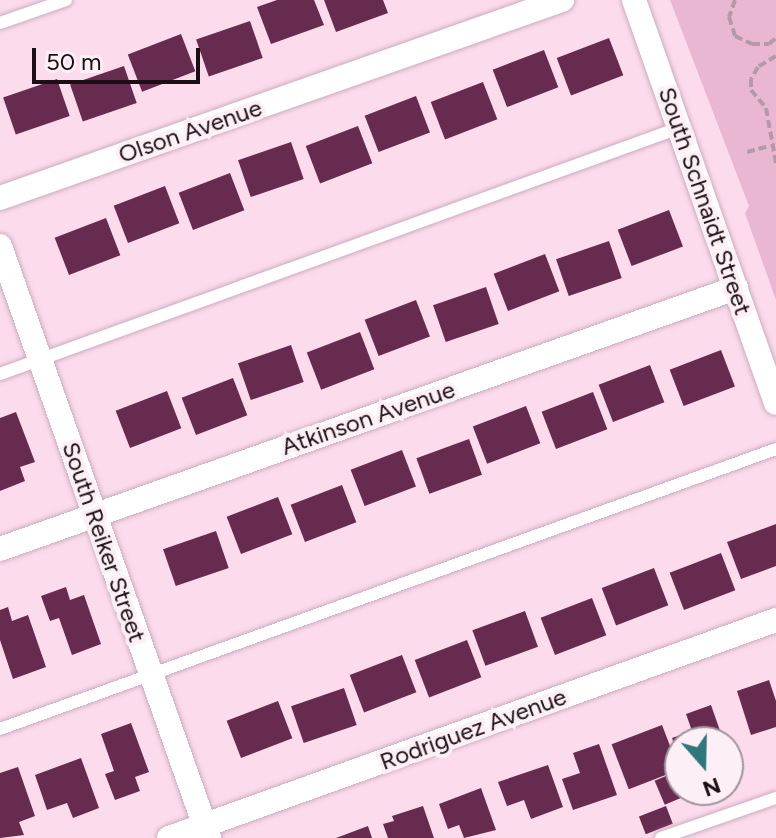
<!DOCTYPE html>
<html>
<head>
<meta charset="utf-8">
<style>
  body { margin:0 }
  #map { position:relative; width:776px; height:838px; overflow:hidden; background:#fcdbed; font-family:Figtree,sans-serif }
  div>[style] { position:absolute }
  .green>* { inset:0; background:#e9b7d2 }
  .building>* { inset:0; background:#672b50; transform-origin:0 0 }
  .path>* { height:4px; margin-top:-2px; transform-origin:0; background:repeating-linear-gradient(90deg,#b49aa8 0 8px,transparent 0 12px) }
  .roads { filter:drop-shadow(0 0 2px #cbacbd) drop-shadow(0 0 2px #cbacbd) }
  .service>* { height:12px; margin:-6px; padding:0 6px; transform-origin:6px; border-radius:6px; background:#fff }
  .minor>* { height:24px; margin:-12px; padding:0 12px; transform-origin:12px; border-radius:12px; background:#fff }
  span { translate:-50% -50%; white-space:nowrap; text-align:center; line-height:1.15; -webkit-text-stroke:8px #fdeff6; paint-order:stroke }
  .street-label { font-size:24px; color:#1a0f15 }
  .north { position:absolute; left:664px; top:726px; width:80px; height:80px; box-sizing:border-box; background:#fdeff6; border:2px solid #a2959c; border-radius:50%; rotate:160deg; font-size:22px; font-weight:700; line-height:32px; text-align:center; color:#1a0f15 }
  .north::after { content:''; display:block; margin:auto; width:28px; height:36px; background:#2e777a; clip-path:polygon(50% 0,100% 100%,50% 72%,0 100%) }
  .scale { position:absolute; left:32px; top:48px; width:168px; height:36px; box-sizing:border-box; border:4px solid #1a0f15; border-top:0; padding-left:10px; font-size:24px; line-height:28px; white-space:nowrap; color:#1a0f15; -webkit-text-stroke:6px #fdeff6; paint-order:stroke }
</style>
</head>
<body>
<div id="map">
  <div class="green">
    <div style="clip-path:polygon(670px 0,776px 0,776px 300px,745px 213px,749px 206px)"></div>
  </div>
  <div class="building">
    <div style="clip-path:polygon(277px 0,314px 0,324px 25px,271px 44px,257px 7px)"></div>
    <div style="clip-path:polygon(324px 0,383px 0,388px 13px,336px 32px)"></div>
    <div style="left:250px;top:21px;width:39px;height:57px;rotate:71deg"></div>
    <div style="left:181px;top:34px;width:40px;height:57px;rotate:69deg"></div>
    <div style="left:609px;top:38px;width:40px;height:56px;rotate:69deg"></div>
    <div style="left:544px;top:50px;width:40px;height:55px;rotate:69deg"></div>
    <div style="left:124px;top:66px;width:39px;height:57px;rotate:71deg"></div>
    <div style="left:57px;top:79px;width:39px;height:57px;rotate:71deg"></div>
    <div style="left:483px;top:82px;width:40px;height:56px;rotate:69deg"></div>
    <div style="left:416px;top:96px;width:39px;height:55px;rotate:69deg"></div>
    <div style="left:358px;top:126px;width:40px;height:56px;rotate:69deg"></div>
    <div style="left:291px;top:142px;width:39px;height:56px;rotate:71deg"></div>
    <div style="left:230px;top:173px;width:40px;height:55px;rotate:69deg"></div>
    <div style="left:165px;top:186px;width:40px;height:55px;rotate:69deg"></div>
    <div style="left:669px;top:210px;width:39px;height:55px;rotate:69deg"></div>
    <div style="left:106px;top:218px;width:40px;height:55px;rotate:69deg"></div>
    <div style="left:609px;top:241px;width:39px;height:56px;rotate:71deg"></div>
    <div style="left:545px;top:254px;width:40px;height:55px;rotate:69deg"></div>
    <div style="left:486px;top:287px;width:39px;height:56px;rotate:71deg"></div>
    <div style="left:416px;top:300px;width:39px;height:55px;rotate:69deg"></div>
    <div style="left:360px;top:332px;width:40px;height:57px;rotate:69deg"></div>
    <div style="left:291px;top:345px;width:39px;height:56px;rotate:71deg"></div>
    <div style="left:721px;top:350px;width:39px;height:55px;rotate:69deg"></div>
    <div style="left:650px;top:365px;width:40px;height:55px;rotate:69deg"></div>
    <div style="left:233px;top:378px;width:40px;height:55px;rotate:69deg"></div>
    <div style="left:167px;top:391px;width:40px;height:55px;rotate:69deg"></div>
    <div style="left:593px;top:392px;width:40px;height:55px;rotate:69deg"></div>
    <div style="left:526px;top:406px;width:40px;height:57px;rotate:69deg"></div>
    <div style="clip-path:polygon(16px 412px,35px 462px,20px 467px,25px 481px,0 491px,0 418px)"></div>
    <div style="left:469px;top:439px;width:38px;height:56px;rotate:70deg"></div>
    <div style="left:402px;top:450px;width:39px;height:55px;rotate:69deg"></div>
    <div style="left:342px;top:485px;width:40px;height:55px;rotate:69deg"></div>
    <div style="left:278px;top:497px;width:40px;height:55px;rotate:69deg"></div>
    <div style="clip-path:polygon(776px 524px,776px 566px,741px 579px,727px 542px)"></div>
    <div style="left:216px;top:531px;width:39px;height:56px;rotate:71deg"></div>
    <div style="left:721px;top:553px;width:40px;height:55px;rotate:69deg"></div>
    <div style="left:654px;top:568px;width:40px;height:56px;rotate:69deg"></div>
    <div style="clip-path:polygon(66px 587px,70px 600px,84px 595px,101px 644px,72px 655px,59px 618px,50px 621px,41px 596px)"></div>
    <div style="left:592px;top:598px;width:40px;height:55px;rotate:69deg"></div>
    <div style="clip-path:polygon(8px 607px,12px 621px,28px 615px,46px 667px,13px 679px,0 640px,0 610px)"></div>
    <div style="left:525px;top:611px;width:38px;height:56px;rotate:70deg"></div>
    <div style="left:467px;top:640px;width:40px;height:56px;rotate:69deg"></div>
    <div style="left:402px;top:655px;width:40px;height:56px;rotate:69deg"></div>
    <div style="clip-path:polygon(769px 680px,776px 701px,776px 727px,751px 735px,737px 691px)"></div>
    <div style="left:344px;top:688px;width:39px;height:56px;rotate:71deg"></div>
    <div style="left:278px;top:701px;width:40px;height:55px;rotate:69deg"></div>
    <div style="clip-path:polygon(711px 705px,724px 742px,680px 742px,680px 759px,672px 738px,692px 731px,686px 714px)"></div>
    <div style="clip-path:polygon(131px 723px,149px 772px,135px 777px,140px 791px,115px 800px,105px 774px,114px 771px,101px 734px)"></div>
    <div style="left:662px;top:725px;width:48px;height:54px;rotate:69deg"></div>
    <div style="clip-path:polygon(599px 744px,617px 795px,573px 810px,562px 779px,580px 773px,573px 753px)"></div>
    <div style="clip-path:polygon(81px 758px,99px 808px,73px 818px,67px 803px,47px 810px,35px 775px)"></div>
    <div style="clip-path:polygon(548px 765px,563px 807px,531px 819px,524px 800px,507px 806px,498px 782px)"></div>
    <div style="clip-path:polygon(18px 767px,35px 816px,19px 822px,24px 835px,0 838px,0 773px)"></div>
    <div style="left:673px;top:773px;width:26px;height:20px;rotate:67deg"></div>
    <div style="clip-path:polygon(481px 788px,496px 830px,464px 838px,459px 825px,448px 829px,439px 804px)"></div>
    <div style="clip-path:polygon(423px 806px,434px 838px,388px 838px,383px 824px,394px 821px,392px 816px)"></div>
    <div style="left:666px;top:806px;width:19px;height:29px;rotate:69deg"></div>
    <div style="clip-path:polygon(368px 826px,372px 838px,336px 838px)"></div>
  </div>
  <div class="path">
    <div style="left:735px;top:0;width:18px;rotate:109deg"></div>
    <div style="left:729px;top:17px;width:20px;rotate:72deg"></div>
    <div style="left:735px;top:36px;width:19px;rotate:25deg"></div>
    <div style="left:752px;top:44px;width:17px"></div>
    <div style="left:769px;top:44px;width:9px;rotate:-41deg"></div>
    <div style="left:776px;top:56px;width:21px;rotate:149deg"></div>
    <div style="left:758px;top:67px;width:14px;rotate:120deg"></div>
    <div style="left:751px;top:79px;width:11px;rotate:90deg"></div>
    <div style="left:751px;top:90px;width:23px;rotate:50deg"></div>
    <div style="left:766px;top:108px;width:56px;rotate:79.7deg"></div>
    <div style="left:747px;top:152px;width:24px;rotate:-15deg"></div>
  </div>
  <div class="roads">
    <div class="service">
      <div style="left:0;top:23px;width:70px;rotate:-19.2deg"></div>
      <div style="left:0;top:374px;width:722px;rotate:-19.92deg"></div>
      <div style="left:0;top:729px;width:825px;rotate:-19.84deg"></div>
      <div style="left:661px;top:838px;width:122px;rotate:-19.2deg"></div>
    </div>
    <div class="minor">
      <div style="left:634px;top:0;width:427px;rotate:70.6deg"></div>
      <div style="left:0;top:198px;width:596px;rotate:-19.41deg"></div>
      <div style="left:0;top:246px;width:628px;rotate:70.55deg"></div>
      <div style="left:0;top:549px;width:781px;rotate:-19.53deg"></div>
      <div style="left:169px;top:838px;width:645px;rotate:-19.76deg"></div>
    </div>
  </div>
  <div class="street-label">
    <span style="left:190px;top:131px;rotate:-19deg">Olson Avenue</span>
    <span style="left:705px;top:201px;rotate:71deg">South Schnaidt Street</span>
    <span style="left:368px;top:418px;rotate:-19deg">Atkinson Avenue</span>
    <span style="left:104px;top:542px;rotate:71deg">South Reiker Street</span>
    <span style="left:473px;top:729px;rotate:-20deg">Rodriguez Avenue</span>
  </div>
  <div class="north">N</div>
  <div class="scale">50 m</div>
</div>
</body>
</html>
